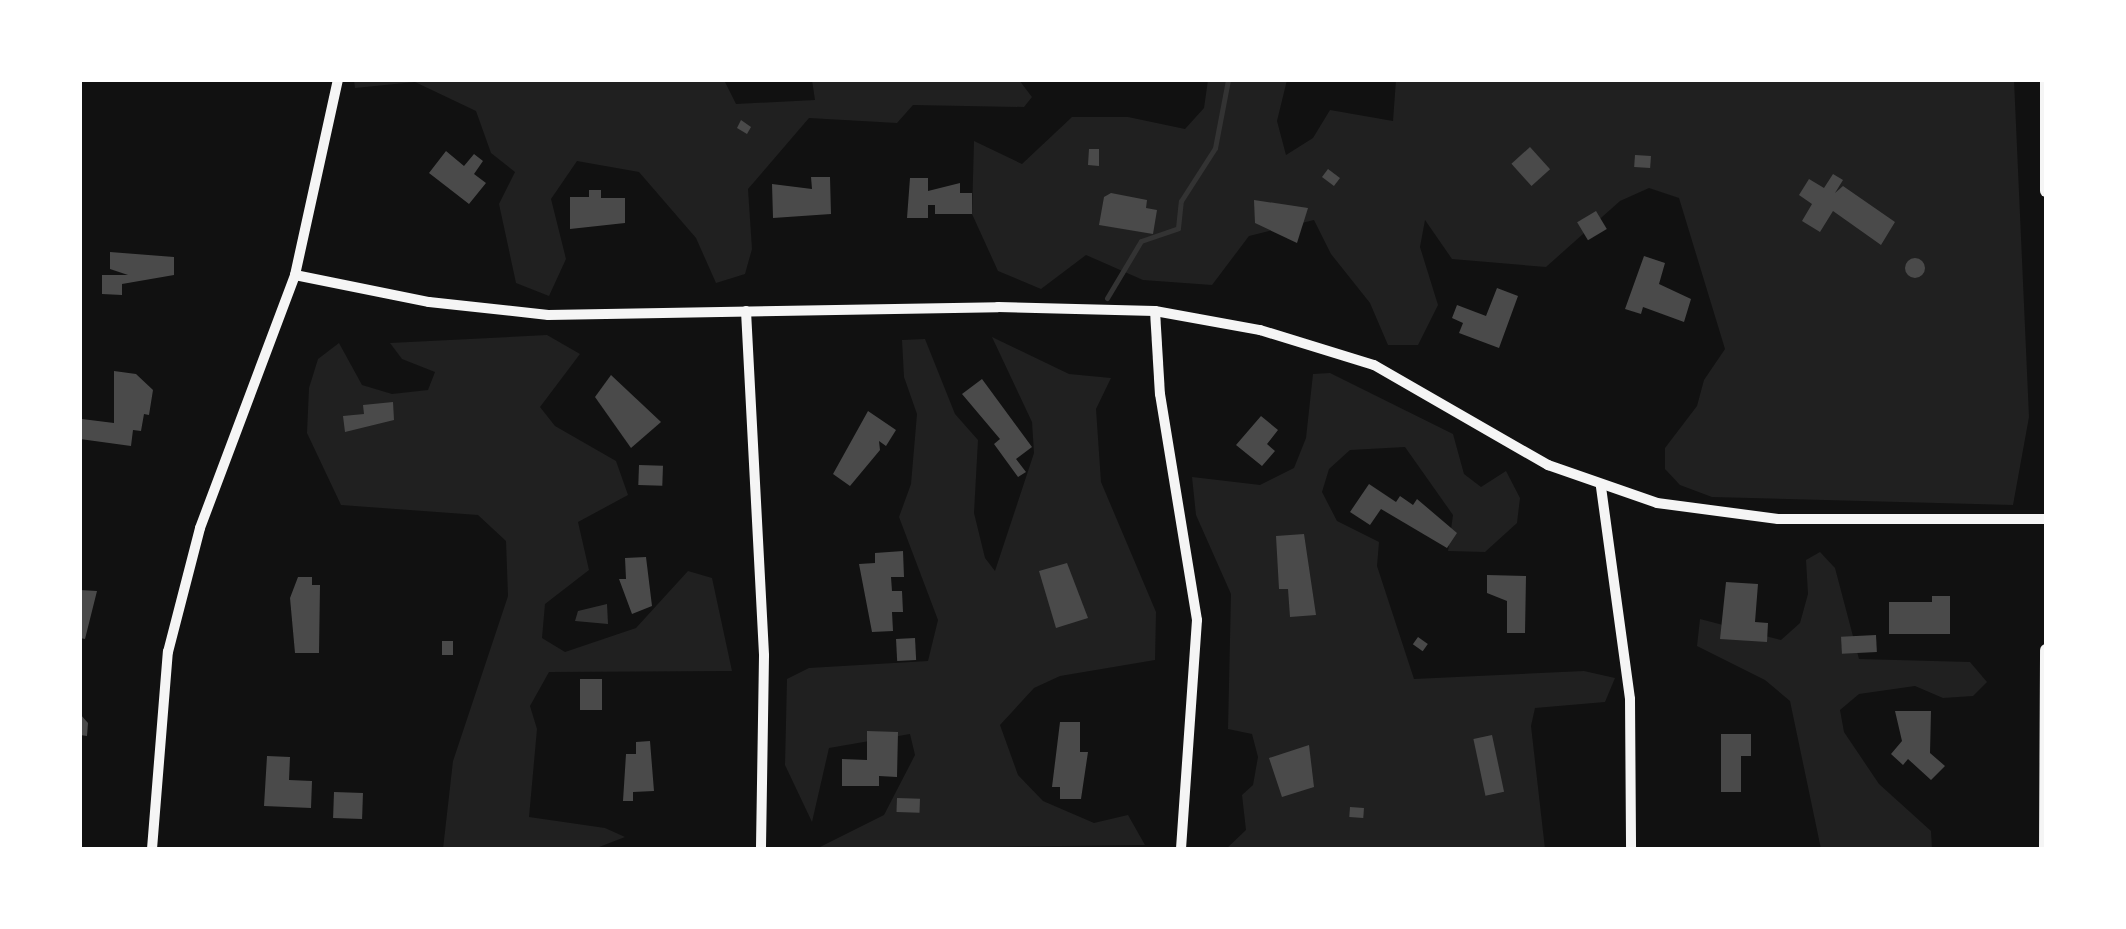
<!DOCTYPE html>
<html>
<head>
<meta charset="utf-8">
<style>
  body { margin:0 }
  #map { position:relative; width:2126px; height:929px; overflow:hidden; background:#111; font-family:Rubik,sans-serif }
  div>[style] { position:absolute }
  .green>* { inset:0; background:#202020 }
  .water>* { inset:0; background:#333 }
  .stream>* { height:5px; margin:-2.5px; padding:0 2.5px; transform-origin:2.5px; border-radius:2.5px; background:#333 }
  .building>* { inset:0; background:#4a4a4a; transform-origin:0 0 }
  .round { border-radius:50% }
  .minor>* { height:10px; margin:-5px; padding:0 5px; transform-origin:5px; border-radius:5px; background:#f5f5f5 }
  .tertiary>* { height:12px; margin:-6px; padding:0 6px; transform-origin:6px; border-radius:6px; background:#f5f5f5 }
  span { translate:-50% -50%; white-space:nowrap; text-align:center; line-height:1.15; -webkit-text-stroke:10px #fff; paint-order:stroke }
  .frame { position:absolute; inset:0; border:82px solid #fff; pointer-events:none }
</style>
</head>
<body>
<div id="map">
  <div class="green">
    <div style="clip-path:polygon(354px 80px,724px 80px,736px 104px,815px 100px,812px 80px,1019px 80px,1032px 97px,1024px 107px,913px 105px,897px 123px,809px 118px,748px 189px,752px 249px,745px 274px,716px 283px,696px 238px,639px 172px,577px 161px,551px 199px,566px 259px,549px 296px,516px 283px,499px 204px,515px 172px,491px 153px,476px 111px,415px 82px,355px 88px)"></div>
    <div style="clip-path:polygon(1208px 80px,1287px 80px,1277px 121px,1286px 155px,1313px 138px,1330px 110px,1393px 121px,1396px 80px,2014px 80px,2029px 417px,2013px 505px,1712px 497px,1680px 485px,1665px 469px,1665px 448px,1697px 406px,1704px 380px,1725px 349px,1679px 198px,1649px 188px,1620px 201px,1546px 267px,1452px 259px,1425px 220px,1420px 247px,1438px 305px,1418px 345px,1388px 345px,1370px 303px,1331px 254px,1314px 220px,1249px 236px,1212px 285px,1143px 280px,1086px 255px,1041px 289px,998px 271px,972px 214px,974px 141px,1022px 164px,1072px 117px,1128px 117px,1185px 129px,1204px 108px)"></div>
    <div style="clip-path:polygon(547px 335px,580px 354px,540px 407px,555px 426px,616px 461px,628px 495px,578px 522px,589px 570px,545px 604px,542px 638px,565px 652px,636px 628px,688px 571px,712px 578px,732px 671px,549px 672px,530px 706px,537px 729px,529px 817px,605px 828px,625px 837px,594px 849px,443px 849px,453px 761px,508px 596px,506px 541px,478px 515px,341px 505px,307px 433px,309px 388px,318px 359px,339px 343px,362px 385px,392px 394px,428px 390px,435px 372px,402px 359px,390px 343px)"></div>
    <div style="clip-path:polygon(992px 337px,1069px 374px,1111px 378px,1096px 409px,1101px 482px,1156px 612px,1155px 660px,1060px 676px,1034px 688px,1000px 725px,1018px 775px,1043px 801px,1094px 823px,1128px 815px,1145px 845px,816px 849px,884px 815px,915px 755px,910px 734px,829px 748px,812px 822px,785px 765px,787px 679px,809px 668px,928px 661px,938px 620px,899px 517px,911px 484px,917px 414px,904px 377px,902px 340px,925px 339px,955px 414px,978px 440px,974px 513px,985px 558px,995px 571px,1034px 453px,1032px 422px)"></div>
    <div style="clip-path:polygon(1330px 373px,1453px 434px,1464px 474px,1481px 487px,1506px 471px,1520px 498px,1517px 523px,1485px 552px,1448px 551px,1453px 515px,1405px 447px,1350px 450px,1329px 469px,1322px 492px,1337px 521px,1379px 542px,1377px 566px,1414px 679px,1584px 671px,1615px 678px,1605px 702px,1535px 708px,1531px 726px,1545px 849px,1226px 849px,1246px 830px,1242px 795px,1253px 785px,1258px 757px,1252px 734px,1228px 729px,1231px 594px,1196px 515px,1192px 477px,1260px 485px,1294px 468px,1306px 438px,1313px 374px)"></div>
    <div style="clip-path:polygon(1820px 552px,1835px 568px,1859px 659px,1970px 662px,1987px 682px,1973px 696px,1943px 698px,1915px 686px,1859px 694px,1840px 710px,1844px 732px,1879px 784px,1931px 831px,1932px 849px,1821px 849px,1790px 701px,1765px 680px,1697px 646px,1700px 619px,1781px 640px,1800px 623px,1808px 594px,1806px 560px)"></div>
  </div>
  <div class="water">
    <div style="clip-path:polygon(607px 604px,608px 624px,575px 621px,578px 611px)"></div>
  </div>
  <div class="stream">
    <div style="left:1107px;top:298px;width:66px;rotate:-59.2deg"></div>
    <div style="left:1141px;top:241px;width:39px;rotate:-19deg"></div>
    <div style="left:1178px;top:228px;width:27px;rotate:-84deg"></div>
    <div style="left:1181px;top:201px;width:63px;rotate:-57.3deg"></div>
    <div style="left:1215px;top:148px;width:69px;rotate:-79.2deg"></div>
  </div>
  <div class="building">
    <div style="clip-path:polygon(741px 120px,751px 127px,747px 134px,737px 128px)"></div>
    <div style="left:1530px;top:147px;width:30px;height:25px;rotate:48deg"></div>
    <div style="clip-path:polygon(1089px 149px,1099px 149px,1099px 166px,1088px 165px)"></div>
    <div style="clip-path:polygon(446px 151px,464px 166px,474px 154px,483px 161px,474px 174px,486px 183px,469px 204px,429px 173px)"></div>
    <div style="left:1635px;top:155px;width:16px;height:12px;rotate:4deg"></div>
    <div style="left:1328px;top:169px;width:15px;height:10px;rotate:37deg"></div>
    <div style="clip-path:polygon(1833px 174px,1843px 180px,1835px 193px,1843px 186px,1895px 222px,1881px 245px,1833px 211px,1820px 232px,1802px 221px,1812px 204px,1799px 195px,1809px 179px,1824px 188px)"></div>
    <div style="clip-path:polygon(811px 177px,830px 177px,831px 214px,773px 218px,772px 184px,812px 189px)"></div>
    <div style="clip-path:polygon(910px 178px,928px 178px,928px 191px,960px 183px,960px 193px,972px 193px,972px 214px,935px 214px,935px 205px,928px 205px,928px 218px,907px 218px)"></div>
    <div style="clip-path:polygon(589px 190px,601px 190px,601px 198px,625px 198px,625px 223px,570px 229px,570px 197px,589px 197px)"></div>
    <div style="clip-path:polygon(1111px 193px,1147px 200px,1146px 208px,1157px 210px,1153px 234px,1099px 225px,1104px 197px)"></div>
    <div style="clip-path:polygon(1254px 200px,1308px 208px,1297px 243px,1255px 223px)"></div>
    <div style="left:1596px;top:211px;width:21px;height:22px;rotate:59deg"></div>
    <div style="clip-path:polygon(110px 252px,174px 257px,174px 275px,122px 284px,122px 295px,102px 294px,102px 275px,128px 275px,110px 269px)"></div>
    <div style="clip-path:polygon(1644px 256px,1665px 263px,1659px 284px,1691px 299px,1684px 322px,1643px 307px,1641px 314px,1625px 309px)"></div>
    <div class="round" style="left:1905px;top:258px;width:20px;height:20px"></div>
    <div style="clip-path:polygon(1497px 288px,1518px 296px,1499px 348px,1459px 333px,1463px 323px,1452px 318px,1457px 305px,1486px 316px)"></div>
    <div style="clip-path:polygon(114px 371px,136px 374px,153px 390px,149px 415px,144px 414px,141px 431px,133px 430px,131px 446px,80px 439px,82px 419px,114px 423px)"></div>
    <div style="clip-path:polygon(611px 375px,661px 422px,631px 448px,595px 397px)"></div>
    <div style="clip-path:polygon(982px 379px,1032px 447px,1016px 459px,1026px 472px,1018px 477px,994px 444px,1000px 439px,962px 394px)"></div>
    <div style="clip-path:polygon(393px 402px,394px 420px,345px 432px,343px 416px,364px 414px,363px 405px)"></div>
    <div style="clip-path:polygon(868px 411px,896px 430px,886px 446px,879px 441px,880px 450px,850px 486px,833px 474px)"></div>
    <div style="clip-path:polygon(1261px 416px,1278px 430px,1267px 444px,1275px 451px,1262px 466px,1236px 445px)"></div>
    <div style="left:639px;top:465px;width:24px;height:20px;rotate:2deg"></div>
    <div style="clip-path:polygon(1369px 484px,1396px 502px,1400px 496px,1413px 505px,1417px 499px,1457px 533px,1447px 548px,1381px 509px,1370px 525px,1350px 512px)"></div>
    <div style="clip-path:polygon(1304px 534px,1316px 615px,1290px 617px,1288px 589px,1279px 589px,1276px 536px)"></div>
    <div style="clip-path:polygon(903px 551px,904px 577px,891px 577px,892px 591px,902px 591px,903px 612px,892px 612px,893px 631px,872px 632px,859px 564px,875px 563px,875px 553px)"></div>
    <div style="clip-path:polygon(646px 557px,652px 606px,632px 614px,619px 579px,626px 579px,625px 558px)"></div>
    <div style="clip-path:polygon(1067px 563px,1088px 618px,1056px 628px,1039px 571px)"></div>
    <div style="clip-path:polygon(1487px 575px,1526px 576px,1525px 633px,1507px 633px,1507px 601px,1487px 593px)"></div>
    <div style="clip-path:polygon(298px 577px,312px 577px,312px 585px,320px 585px,319px 653px,295px 653px,290px 598px)"></div>
    <div style="clip-path:polygon(1726px 582px,1758px 584px,1755px 622px,1768px 623px,1767px 642px,1720px 639px)"></div>
    <div style="clip-path:polygon(80px 590px,97px 591px,85px 639px,80px 638px)"></div>
    <div style="clip-path:polygon(1932px 596px,1950px 596px,1950px 634px,1889px 634px,1889px 602px,1932px 602px)"></div>
    <div style="left:1876px;top:635px;width:17px;height:35px;rotate:87deg"></div>
    <div style="left:1418px;top:637px;width:12px;height:9px;rotate:35deg"></div>
    <div style="left:915px;top:638px;width:22px;height:19px;rotate:87deg"></div>
    <div style="left:442px;top:641px;width:11px;height:14px"></div>
    <div style="left:580px;top:679px;width:22px;height:31px"></div>
    <div style="clip-path:polygon(1895px 711px,1931px 711px,1930px 753px,1945px 766px,1931px 780px,1908px 759px,1903px 765px,1891px 754px,1902px 741px)"></div>
    <div style="clip-path:polygon(80px 714px,88px 723px,87px 736px,80px 735px)"></div>
    <div style="clip-path:polygon(1060px 722px,1080px 722px,1080px 752px,1088px 752px,1081px 799px,1060px 799px,1060px 787px,1052px 787px)"></div>
    <div style="clip-path:polygon(867px 731px,898px 732px,897px 777px,879px 776px,879px 786px,842px 786px,842px 759px,867px 760px)"></div>
    <div style="clip-path:polygon(1721px 734px,1751px 734px,1751px 756px,1741px 756px,1741px 792px,1721px 792px)"></div>
    <div style="left:1492px;top:735px;width:58px;height:19px;rotate:78deg"></div>
    <div style="clip-path:polygon(650px 741px,654px 791px,633px 792px,633px 801px,623px 801px,626px 754px,636px 754px,636px 742px)"></div>
    <div style="clip-path:polygon(1309px 745px,1314px 787px,1282px 797px,1269px 758px)"></div>
    <div style="clip-path:polygon(267px 756px,290px 757px,289px 780px,312px 781px,311px 808px,264px 806px)"></div>
    <div style="left:334px;top:792px;width:29px;height:26px;rotate:2deg"></div>
    <div style="left:897px;top:798px;width:23px;height:14px;rotate:2deg"></div>
    <div style="left:1350px;top:807px;width:14px;height:10px;rotate:4deg"></div>
  </div>
  <div class="minor">
    <div style="left:295px;top:275px;width:137px;rotate:11.4deg"></div>
    <div style="left:429px;top:302px;width:120px;rotate:6.2deg"></div>
    <div style="left:548px;top:315px;width:450px;rotate:-1deg"></div>
    <div style="left:998px;top:307px;width:157px;rotate:1.5deg"></div>
    <div style="left:1155px;top:311px;width:107px;rotate:10.3deg"></div>
    <div style="left:1260px;top:330px;width:119px;rotate:17.1deg"></div>
    <div style="left:1374px;top:365px;width:201px;rotate:29.9deg"></div>
    <div style="left:1548px;top:465px;width:115px;rotate:19.2deg"></div>
    <div style="left:1657px;top:503px;width:122px;rotate:7.5deg"></div>
    <div style="left:1778px;top:519px;width:268px"></div>
    <div style="left:746px;top:311px;width:345px;rotate:87deg"></div>
    <div style="left:764px;top:656px;width:193px;rotate:90.9deg"></div>
    <div style="left:1155px;top:311px;width:83px;rotate:86.6deg"></div>
    <div style="left:1160px;top:394px;width:229px;rotate:80.7deg"></div>
    <div style="left:1197px;top:620px;width:230px;rotate:94deg"></div>
    <div style="left:1601px;top:487px;width:214px;rotate:82.2deg"></div>
    <div style="left:1630px;top:699px;width:150px;rotate:89.6deg"></div>
    <div style="left:152px;top:849px;width:198px;rotate:-85.4deg"></div>
    <div style="left:168px;top:652px;width:128px;rotate:-75.5deg"></div>
    <div style="left:200px;top:528px;width:270px;rotate:-69.4deg"></div>
    <div style="left:295px;top:275px;width:200px;rotate:-77.6deg"></div>
  </div>
  <div class="tertiary">
    <div style="left:2046px;top:80px;width:111px;rotate:90deg"></div>
    <div style="left:2045px;top:849px;width:199px;rotate:-89.7deg"></div>
  </div>
  <div class="frame"></div>
</div>
</body>
</html>
